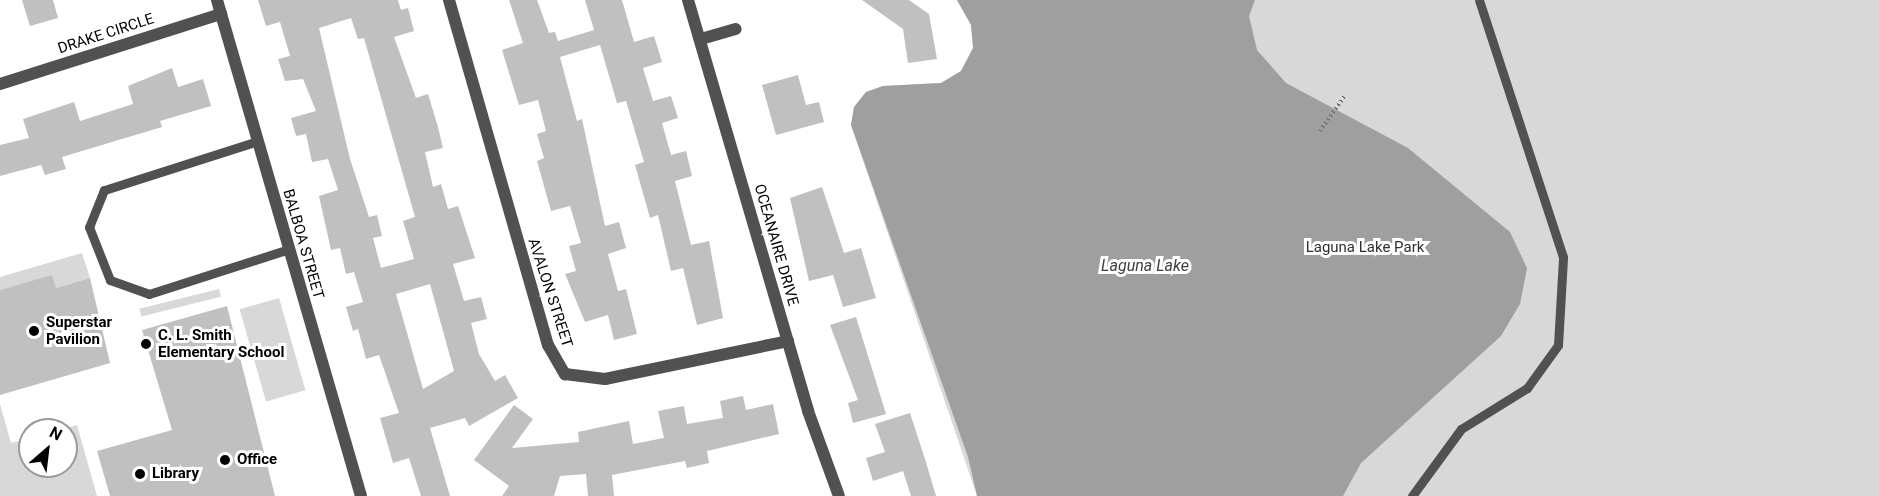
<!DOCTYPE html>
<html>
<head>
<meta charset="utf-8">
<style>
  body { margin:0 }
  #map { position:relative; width:1879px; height:496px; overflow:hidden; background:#fff; font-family:Roboto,sans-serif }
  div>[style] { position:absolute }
  .green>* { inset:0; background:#d8d8d8; transform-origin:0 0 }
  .water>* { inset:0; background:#9f9f9f }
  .building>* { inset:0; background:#c0c0c0 }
  .path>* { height:4px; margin-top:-2px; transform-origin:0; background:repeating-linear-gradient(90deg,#737373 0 1.5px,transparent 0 4.5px) }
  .lane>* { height:9px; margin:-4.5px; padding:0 4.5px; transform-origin:4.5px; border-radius:4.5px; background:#515151 }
  .street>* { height:12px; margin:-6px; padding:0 6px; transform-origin:6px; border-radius:6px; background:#515151 }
  .dots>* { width:16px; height:16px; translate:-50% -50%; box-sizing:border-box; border:3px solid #fff; border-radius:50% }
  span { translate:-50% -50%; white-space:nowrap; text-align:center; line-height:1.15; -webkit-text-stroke:6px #fff; paint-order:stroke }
  .street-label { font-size:15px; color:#000 }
  .park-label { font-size:15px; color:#2f2f2f }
  .poi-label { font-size:15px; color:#000; font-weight:700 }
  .left { translate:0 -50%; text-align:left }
  .water-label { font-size:16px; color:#404040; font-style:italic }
  .north { position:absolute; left:18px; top:418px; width:60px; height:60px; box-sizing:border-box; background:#fff; border:2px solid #999; border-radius:50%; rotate:28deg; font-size:16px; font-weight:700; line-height:24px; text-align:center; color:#000 }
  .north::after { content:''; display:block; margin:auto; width:21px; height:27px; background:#000; clip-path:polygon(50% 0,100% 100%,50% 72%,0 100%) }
</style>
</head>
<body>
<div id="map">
  <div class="green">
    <div style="clip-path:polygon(957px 0,1879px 0,1879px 496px,977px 496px,851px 125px,854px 107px,866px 92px,883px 86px,941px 83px,961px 71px,973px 48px,971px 25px)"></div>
    <div style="clip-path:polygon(82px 253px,90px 278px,56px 288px,52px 276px,0 290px,0 277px)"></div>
    <div style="left:219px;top:289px;width:8px;height:82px;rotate:76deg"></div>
    <div style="left:279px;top:298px;width:96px;height:41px;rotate:74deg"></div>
    <div style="clip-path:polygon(0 404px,11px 443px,30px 438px,30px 466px,66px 466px,66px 430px,59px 430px,77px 425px,97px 496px,0 496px)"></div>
  </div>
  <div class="water">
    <div style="clip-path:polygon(957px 0,1255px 0,1249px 16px,1257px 50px,1286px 83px,1408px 148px,1510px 232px,1527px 268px,1520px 304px,1501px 336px,1361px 463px,1343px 496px,977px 496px,968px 457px,851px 125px,854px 107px,866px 92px,883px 86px,941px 83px,961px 71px,973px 48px,971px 25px)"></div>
  </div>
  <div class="building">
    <div style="clip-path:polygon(22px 0,53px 0,58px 18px,30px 26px)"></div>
    <div style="clip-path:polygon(evenodd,258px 0,398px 0,401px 10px,408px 8px,414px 31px,394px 37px,416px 98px,428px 94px,438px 127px,443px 148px,425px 152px,433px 187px,441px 184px,448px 209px,458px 206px,475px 258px,453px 264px,464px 301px,481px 297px,487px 319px,471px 323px,479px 354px,495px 381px,505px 375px,518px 398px,469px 426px,465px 418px,430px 428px,450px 496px,421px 496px,409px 458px,393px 463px,380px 418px,399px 413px,379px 355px,366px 359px,358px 329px,353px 331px,346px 307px,363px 302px,354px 272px,346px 274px,340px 248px,331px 250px,319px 196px,338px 190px,328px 159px,312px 162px,306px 134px,296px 136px,291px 118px,316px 111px,303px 79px,285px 81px,278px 59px,290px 56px,280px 22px,266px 26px,258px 0,351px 18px,358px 39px,364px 38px,415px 217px,403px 221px,414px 259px,381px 268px,373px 238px,382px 236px,377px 215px,369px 217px,350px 159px,319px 28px,351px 18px,258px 0,430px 284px,454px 371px,423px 389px,396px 294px,430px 284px)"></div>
    <div style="clip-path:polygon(509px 0,537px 0,549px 33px,555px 32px,558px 41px,594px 30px,585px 0,622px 0,634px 42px,654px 36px,662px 62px,643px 68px,653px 101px,671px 96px,678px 118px,662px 123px,671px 155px,686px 151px,692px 176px,675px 181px,691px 245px,709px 241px,723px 318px,697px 325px,683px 268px,671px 271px,658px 215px,650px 218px,635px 165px,644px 162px,626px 101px,617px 103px,600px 45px,560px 57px,577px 121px,582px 119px,605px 226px,619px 222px,626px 248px,608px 254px,618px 291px,626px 289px,637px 334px,614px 340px,608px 315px,585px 322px,565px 274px,576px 271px,569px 246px,581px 243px,570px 206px,551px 211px,537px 161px,544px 158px,537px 134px,546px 131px,538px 100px,519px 105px,502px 50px,523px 43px)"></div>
    <div style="clip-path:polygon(862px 0,909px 0,929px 14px,937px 59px,908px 63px,903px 29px)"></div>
    <div style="clip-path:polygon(172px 68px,178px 87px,203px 79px,211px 106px,160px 121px,162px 127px,62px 157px,66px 169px,45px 175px,41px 165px,0 176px,0 145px,29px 138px,23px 119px,74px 102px,80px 121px,133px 104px,128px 86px)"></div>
    <div style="clip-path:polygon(798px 75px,806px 105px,819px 102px,824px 122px,776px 135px,762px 85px)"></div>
    <div style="clip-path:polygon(822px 187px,844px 253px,861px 248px,876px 298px,843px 307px,833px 275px,809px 281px,790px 198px)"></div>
    <div style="clip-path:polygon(52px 275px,56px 288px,90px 278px,110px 363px,0 395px,0 290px)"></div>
    <div style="clip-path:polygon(227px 306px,275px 496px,110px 496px,97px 451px,172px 430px,142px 330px)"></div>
    <div style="clip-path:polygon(856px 317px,886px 414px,853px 423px,848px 403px,858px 400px,830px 325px)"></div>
    <div style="clip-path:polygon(743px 396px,746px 410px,773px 404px,779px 434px,707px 451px,709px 463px,687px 468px,685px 461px,612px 475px,614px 496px,588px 496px,586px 474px,560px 476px,554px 496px,502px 496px,509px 486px,474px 460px,514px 405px,533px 419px,512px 448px,579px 442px,578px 432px,629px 421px,633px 444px,664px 438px,658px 411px,684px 406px,687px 424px,723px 418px,720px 401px)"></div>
    <div style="clip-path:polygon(910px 413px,925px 459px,936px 496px,911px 496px,903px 471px,873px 481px,866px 458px,885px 452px,875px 424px)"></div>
  </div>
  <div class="path">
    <div style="left:1320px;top:131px;width:42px;rotate:-54.8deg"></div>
  </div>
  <div class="lane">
    <div style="left:258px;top:141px;width:162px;rotate:162.3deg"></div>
    <div style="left:104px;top:190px;width:40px;rotate:112deg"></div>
    <div style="left:89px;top:227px;width:57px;rotate:68.4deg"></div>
    <div style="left:110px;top:280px;width:41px;rotate:19.7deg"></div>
    <div style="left:149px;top:294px;width:147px;rotate:-17.8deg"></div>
    <div style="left:1412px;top:496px;width:83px;rotate:-53.8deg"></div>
    <div style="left:1461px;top:429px;width:78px;rotate:-31.8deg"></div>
    <div style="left:1527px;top:388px;width:53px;rotate:-54.2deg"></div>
    <div style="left:1558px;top:345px;width:88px;rotate:-86.7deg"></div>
    <div style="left:1563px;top:257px;width:270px;rotate:-108.1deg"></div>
  </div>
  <div class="street">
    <div style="left:217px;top:0;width:516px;rotate:73.81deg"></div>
    <div style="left:449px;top:0;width:359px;rotate:74deg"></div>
    <div style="left:548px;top:345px;width:34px;rotate:60deg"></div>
    <div style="left:565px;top:374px;width:40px;rotate:7.1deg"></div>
    <div style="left:605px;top:379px;width:187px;rotate:-11.7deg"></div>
    <div style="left:688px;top:0;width:428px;rotate:73.7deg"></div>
    <div style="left:808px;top:411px;width:90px;rotate:70deg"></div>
    <div style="left:701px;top:39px;width:36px;rotate:-16deg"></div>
    <div style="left:0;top:84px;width:232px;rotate:-17.6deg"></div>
  </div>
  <div class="dots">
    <div style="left:34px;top:331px;background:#000"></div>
    <div style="left:146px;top:344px;background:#000"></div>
    <div style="left:225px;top:460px;background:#000"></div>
    <div style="left:140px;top:474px;background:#000"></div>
  </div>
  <div class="street-label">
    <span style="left:106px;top:34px;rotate:-18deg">DRAKE CIRCLE</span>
    <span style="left:303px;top:244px;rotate:74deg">BALBOA STREET</span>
    <span style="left:776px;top:245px;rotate:74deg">OCEANAIRE DRIVE</span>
    <span style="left:550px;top:293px;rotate:72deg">AVALON STREET</span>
  </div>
  <div class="park-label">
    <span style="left:1365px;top:248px">Laguna Lake Park</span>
  </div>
  <div class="poi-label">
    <span class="left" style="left:46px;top:331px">Superstar<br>Pavilion</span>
    <span class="left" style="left:158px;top:344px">C. L. Smith<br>Elementary School</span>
    <span class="left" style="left:237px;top:460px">Office</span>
    <span class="left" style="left:152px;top:474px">Library</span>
  </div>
  <div class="water-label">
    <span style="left:1145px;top:266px">Laguna Lake</span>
  </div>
  <div class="north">N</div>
</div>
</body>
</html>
